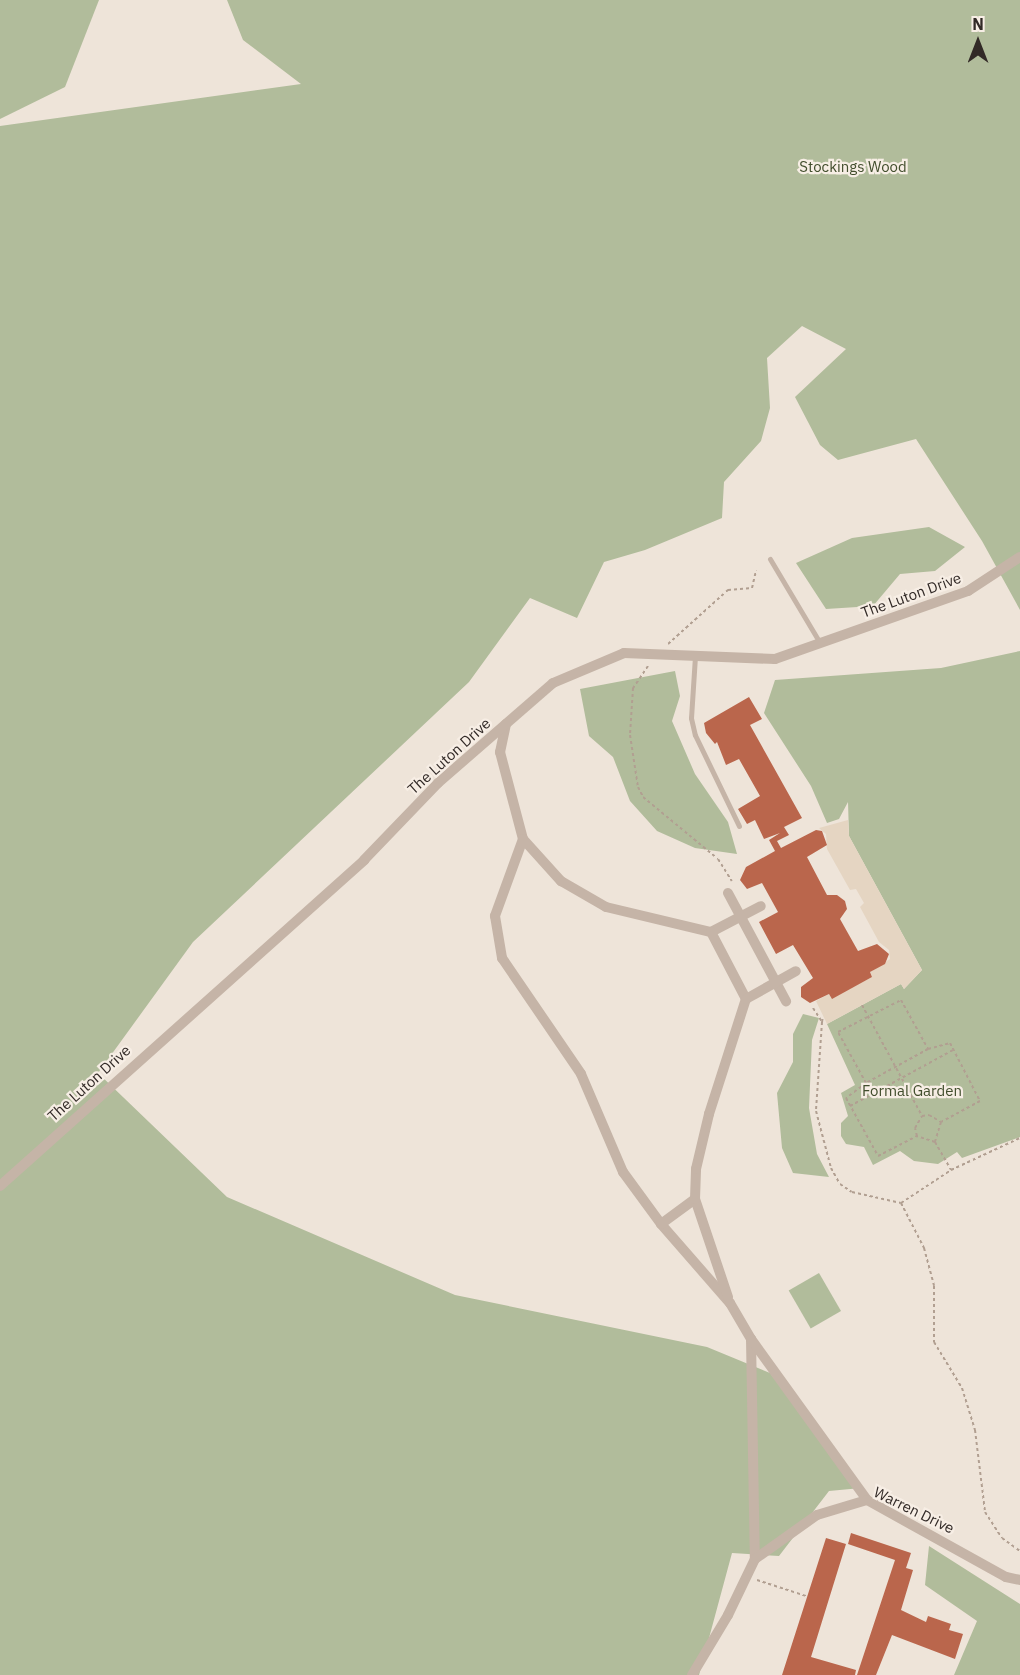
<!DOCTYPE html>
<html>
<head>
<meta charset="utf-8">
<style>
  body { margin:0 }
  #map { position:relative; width:1020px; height:1675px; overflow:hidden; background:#eee4d9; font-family:"IBM Plex Sans",sans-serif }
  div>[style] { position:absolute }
  .green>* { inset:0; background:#b1bc9b; transform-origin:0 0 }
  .plaza>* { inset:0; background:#e5d5c2 }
  .building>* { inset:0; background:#ba664c }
  .path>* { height:2px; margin-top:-1px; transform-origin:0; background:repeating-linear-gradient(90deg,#b19f91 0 3px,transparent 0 6px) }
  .lane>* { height:5px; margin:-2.5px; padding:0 2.5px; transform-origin:2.5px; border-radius:2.5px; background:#c5b4a7 }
  .street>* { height:10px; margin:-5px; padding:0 5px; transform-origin:5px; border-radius:5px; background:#c5b4a7 }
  span { translate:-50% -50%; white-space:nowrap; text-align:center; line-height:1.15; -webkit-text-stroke:4.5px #f7eee5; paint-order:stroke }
  .park-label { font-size:15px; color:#424e2d }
  .street-label { font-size:15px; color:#322a27 }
  .north { position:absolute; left:948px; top:12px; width:60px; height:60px; -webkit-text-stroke:4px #f7eee5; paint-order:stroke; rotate:0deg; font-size:16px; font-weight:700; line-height:24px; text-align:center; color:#322a27 }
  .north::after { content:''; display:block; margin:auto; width:21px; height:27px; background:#322a27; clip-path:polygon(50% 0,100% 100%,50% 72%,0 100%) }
</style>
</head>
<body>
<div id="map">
  <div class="green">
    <div style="clip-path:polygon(0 0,99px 0,65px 87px,0 119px)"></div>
    <div style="clip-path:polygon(227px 0,1020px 0,1020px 610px,982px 541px,916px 439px,838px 460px,820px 445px,795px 397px,846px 349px,802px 326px,767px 358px,770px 408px,761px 441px,724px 482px,722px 518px,645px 550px,604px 562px,577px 618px,530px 598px,469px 682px,193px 942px,98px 1073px,227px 1197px,455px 1295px,707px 1347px,770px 1373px,861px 1488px,829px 1491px,779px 1556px,732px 1553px,699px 1675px,0 1675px,0 126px,301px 84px,243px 40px)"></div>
    <div style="clip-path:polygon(929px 527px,965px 547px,935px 571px,900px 574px,873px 606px,826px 609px,796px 563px,852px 538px)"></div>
    <div style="clip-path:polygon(1020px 651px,1020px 1137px,962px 1158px,957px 1152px,938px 1164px,914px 1161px,900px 1151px,873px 1165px,864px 1147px,846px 1144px,841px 1136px,841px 1123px,848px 1116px,841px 1093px,855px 1085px,827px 1024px,901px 984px,904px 989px,922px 970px,849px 836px,848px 802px,839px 819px,827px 823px,811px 786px,764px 713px,775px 680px,941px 668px)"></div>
    <div style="clip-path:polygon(675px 671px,680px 696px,672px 721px,695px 774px,728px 822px,737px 854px,695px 848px,657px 831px,630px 801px,613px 757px,589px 736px,580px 689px)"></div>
    <div style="clip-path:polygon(803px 1014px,819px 1018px,812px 1040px,809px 1108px,817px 1154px,829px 1177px,793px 1173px,782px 1148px,777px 1093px,793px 1062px,793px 1034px)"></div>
    <div style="left:819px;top:1273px;width:44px;height:35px;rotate:60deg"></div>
    <div style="clip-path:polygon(929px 1546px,1020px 1604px,1020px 1675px,954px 1675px,977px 1621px,925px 1585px)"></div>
  </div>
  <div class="plaza">
    <div style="clip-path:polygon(848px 820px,849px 836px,922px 970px,904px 989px,901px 984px,827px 1024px,816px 1001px,829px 994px,832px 998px,872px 977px,870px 972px,890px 959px,889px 950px,879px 942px,860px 907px,864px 903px,856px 889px,850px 890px,827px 849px,826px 834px,819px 828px)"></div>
  </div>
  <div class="building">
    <div style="clip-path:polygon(749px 697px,762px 719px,750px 725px,802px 818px,784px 827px,789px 835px,777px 841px,781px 848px,816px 830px,822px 831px,827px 845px,807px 857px,827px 895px,837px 895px,845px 901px,847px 909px,840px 919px,858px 951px,877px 944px,889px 954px,885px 964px,870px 972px,872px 977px,832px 999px,829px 994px,810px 1003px,801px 997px,801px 987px,813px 978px,793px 945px,776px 954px,759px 922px,778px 912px,762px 883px,747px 889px,740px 880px,746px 867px,775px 851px,769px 840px,780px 833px,764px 839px,755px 820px,747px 824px,738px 809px,760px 796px,739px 759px,726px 765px,717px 742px,715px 744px,706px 733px,704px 723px)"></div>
    <div style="clip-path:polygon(851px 1533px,911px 1553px,906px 1568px,913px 1570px,901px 1610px,926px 1622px,928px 1616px,951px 1624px,949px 1630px,963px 1634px,955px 1659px,892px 1635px,876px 1675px,857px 1675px,895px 1560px,848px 1544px)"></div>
    <div style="clip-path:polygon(826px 1538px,846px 1544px,811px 1657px,856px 1670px,855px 1675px,782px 1675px)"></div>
  </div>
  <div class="path">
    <div style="left:668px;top:644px;width:81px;rotate:-42deg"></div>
    <div style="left:728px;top:590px;width:24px;rotate:-5deg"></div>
    <div style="left:752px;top:588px;width:18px;rotate:-77deg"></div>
    <div style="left:648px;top:666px;width:27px;rotate:124deg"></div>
    <div style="left:633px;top:688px;width:47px;rotate:93.7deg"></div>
    <div style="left:630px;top:735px;width:53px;rotate:81.3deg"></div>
    <div style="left:638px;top:787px;width:11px;rotate:63deg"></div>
    <div style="left:643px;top:797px;width:97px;rotate:39.6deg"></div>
    <div style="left:718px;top:859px;width:26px;rotate:58deg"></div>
    <div style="left:901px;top:1000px;width:56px;rotate:61.1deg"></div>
    <div style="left:928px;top:1049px;width:71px;rotate:151.3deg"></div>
    <div style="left:866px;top:1083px;width:58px;rotate:-118.8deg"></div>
    <div style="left:838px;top:1032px;width:71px;rotate:-26.9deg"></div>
    <div style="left:862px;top:1005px;width:126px;rotate:61.6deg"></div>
    <div style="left:813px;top:1008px;width:17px;rotate:57deg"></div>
    <div style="left:822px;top:1022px;width:89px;rotate:93.9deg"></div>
    <div style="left:816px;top:1111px;width:59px;rotate:75.3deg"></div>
    <div style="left:831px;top:1168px;width:18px;rotate:61deg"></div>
    <div style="left:840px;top:1184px;width:14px;rotate:34deg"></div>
    <div style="left:852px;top:1192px;width:50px;rotate:12.7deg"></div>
    <div style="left:901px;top:1203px;width:51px;rotate:62.9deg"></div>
    <div style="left:924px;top:1248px;width:39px;rotate:75deg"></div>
    <div style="left:934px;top:1286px;width:56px;rotate:90deg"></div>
    <div style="left:934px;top:1342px;width:54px;rotate:58.7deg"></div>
    <div style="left:962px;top:1388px;width:44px;rotate:72.8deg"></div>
    <div style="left:975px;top:1430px;width:83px;rotate:83deg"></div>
    <div style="left:985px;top:1512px;width:31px;rotate:57deg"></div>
    <div style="left:1002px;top:1538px;width:22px;rotate:36deg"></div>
    <div style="left:822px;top:1022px;width:6px;rotate:-81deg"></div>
    <div style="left:928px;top:1049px;width:23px;rotate:-15deg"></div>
    <div style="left:950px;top:1043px;width:65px;rotate:62.7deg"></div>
    <div style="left:980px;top:1101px;width:44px;rotate:151.7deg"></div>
    <div style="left:866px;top:1083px;width:25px;rotate:143deg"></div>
    <div style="left:846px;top:1098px;width:66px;rotate:61.1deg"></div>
    <div style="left:878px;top:1156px;width:44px;rotate:-27.1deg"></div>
    <div style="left:917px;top:1136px;width:8px;rotate:-104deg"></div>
    <div style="left:915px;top:1128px;width:14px;rotate:-60deg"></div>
    <div style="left:922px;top:1116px;width:7px;rotate:-8deg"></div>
    <div style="left:929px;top:1115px;width:14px;rotate:30deg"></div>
    <div style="left:941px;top:1122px;width:21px;rotate:107deg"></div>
    <div style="left:935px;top:1142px;width:19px;rotate:-162deg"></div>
    <div style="left:850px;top:1106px;width:117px;rotate:-28.5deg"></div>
    <div style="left:935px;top:1142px;width:32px;rotate:60deg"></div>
    <div style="left:901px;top:1203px;width:60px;rotate:-33.4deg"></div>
    <div style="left:951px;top:1170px;width:76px;rotate:-24.9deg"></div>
    <div style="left:757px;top:1580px;width:52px;rotate:18.1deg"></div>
  </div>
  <div class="lane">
    <div style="left:770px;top:559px;width:98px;rotate:59.2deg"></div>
    <div style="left:695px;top:656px;width:62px;rotate:93.7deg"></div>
    <div style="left:691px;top:718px;width:17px;rotate:77deg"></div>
    <div style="left:695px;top:735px;width:101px;rotate:64.2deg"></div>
  </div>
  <div class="street">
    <div style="left:506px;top:724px;width:29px;rotate:102deg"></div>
    <div style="left:500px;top:752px;width:90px;rotate:75.2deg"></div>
    <div style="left:523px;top:839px;width:82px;rotate:110deg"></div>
    <div style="left:495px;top:916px;width:43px;rotate:80.5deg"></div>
    <div style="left:502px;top:958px;width:140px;rotate:55.7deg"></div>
    <div style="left:581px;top:1074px;width:107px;rotate:66.8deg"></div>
    <div style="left:623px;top:1172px;width:64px;rotate:53.8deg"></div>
    <div style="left:661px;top:1224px;width:105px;rotate:48.9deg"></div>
    <div style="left:730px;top:1303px;width:42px;rotate:59.7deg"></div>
    <div style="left:751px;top:1339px;width:220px;rotate:89deg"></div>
    <div style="left:523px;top:839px;width:57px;rotate:47.9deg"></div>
    <div style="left:561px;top:881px;width:52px;rotate:30deg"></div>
    <div style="left:606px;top:907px;width:108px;rotate:13.4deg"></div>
    <div style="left:711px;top:932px;width:56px;rotate:-27.5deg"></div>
    <div style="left:728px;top:893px;width:123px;rotate:61.8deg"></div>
    <div style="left:711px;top:932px;width:76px;rotate:62.4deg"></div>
    <div style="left:0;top:1186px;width:489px;rotate:-41.8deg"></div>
    <div style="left:364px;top:860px;width:107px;rotate:-46.1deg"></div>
    <div style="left:438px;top:783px;width:152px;rotate:-41deg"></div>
    <div style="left:553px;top:683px;width:77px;rotate:-22.9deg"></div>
    <div style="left:624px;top:653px;width:151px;rotate:2.3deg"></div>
    <div style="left:775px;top:659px;width:205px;rotate:-19.4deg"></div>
    <div style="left:968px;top:591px;width:62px;rotate:-33.2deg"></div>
    <div style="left:661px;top:1224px;width:42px;rotate:-36.3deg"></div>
    <div style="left:728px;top:1297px;width:103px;rotate:-108.6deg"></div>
    <div style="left:695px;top:1199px;width:30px;rotate:-88deg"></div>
    <div style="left:696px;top:1169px;width:57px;rotate:-76.7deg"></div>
    <div style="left:709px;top:1114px;width:121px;rotate:-72.2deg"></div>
    <div style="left:746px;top:999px;width:57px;rotate:-29.2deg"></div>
    <div style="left:751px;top:1339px;width:198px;rotate:54.2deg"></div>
    <div style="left:692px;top:1675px;width:70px;rotate:-59deg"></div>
    <div style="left:728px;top:1615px;width:62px;rotate:-64.3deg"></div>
    <div style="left:755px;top:1559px;width:76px;rotate:-35.4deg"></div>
    <div style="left:817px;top:1515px;width:52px;rotate:-16.7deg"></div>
    <div style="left:867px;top:1500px;width:159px;rotate:29deg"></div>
    <div style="left:1006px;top:1577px;width:14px;rotate:12deg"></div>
  </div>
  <div class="park-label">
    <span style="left:853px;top:167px">Stockings Wood</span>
    <span style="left:912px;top:1091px">Formal Garden</span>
  </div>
  <div class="street-label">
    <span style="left:911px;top:595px;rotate:-20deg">The Luton Drive</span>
    <span style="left:449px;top:756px;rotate:-42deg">The Luton Drive</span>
    <span style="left:89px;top:1083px;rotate:-42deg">The Luton Drive</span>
    <span style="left:914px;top:1510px;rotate:26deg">Warren Drive</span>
  </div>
  <div class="north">N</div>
</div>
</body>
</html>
